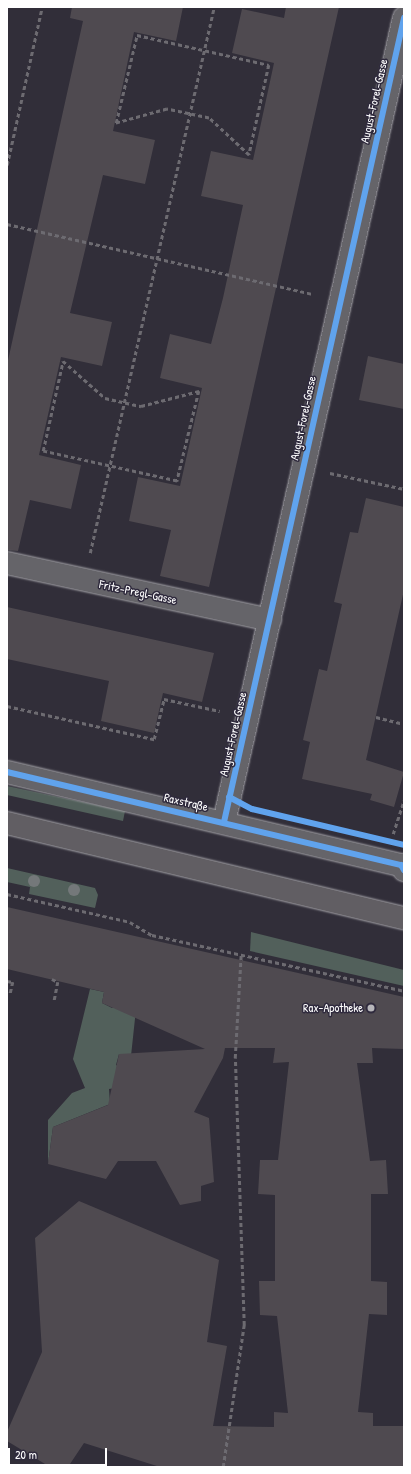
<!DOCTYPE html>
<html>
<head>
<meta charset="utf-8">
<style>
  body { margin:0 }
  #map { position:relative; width:411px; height:1474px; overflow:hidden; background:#312e39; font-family:"Patrick Hand",sans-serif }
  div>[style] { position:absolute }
  .green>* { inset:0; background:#52605b }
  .building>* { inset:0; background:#4f4a50 }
  .path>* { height:2.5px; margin-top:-1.25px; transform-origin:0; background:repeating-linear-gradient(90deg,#6d6b71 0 4px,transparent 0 7px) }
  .roads { filter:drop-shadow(0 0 1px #a2a1a6) drop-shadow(0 0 1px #a2a1a6) }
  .street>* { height:22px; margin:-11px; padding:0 11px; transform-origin:11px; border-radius:11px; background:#656469 }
  .primary>* { height:22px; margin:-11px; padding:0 11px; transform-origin:11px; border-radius:11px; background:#615e63 }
  .cycleway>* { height:6px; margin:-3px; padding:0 3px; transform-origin:3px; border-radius:3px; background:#60a3ed }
  .trees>* { width:12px; height:12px; margin:-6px; border-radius:50%; background:#74787a }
  .dots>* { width:11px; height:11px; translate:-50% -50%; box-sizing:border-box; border:2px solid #2f2a3d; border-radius:50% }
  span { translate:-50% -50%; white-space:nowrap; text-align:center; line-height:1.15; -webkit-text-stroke:3px #2f2a3d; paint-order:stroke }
  .street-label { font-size:12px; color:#fff }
  .poi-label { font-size:12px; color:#fff }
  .right { translate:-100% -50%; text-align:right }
  .frame { position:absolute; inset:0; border:8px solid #fff; pointer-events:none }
  .scale { position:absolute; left:8px; top:1448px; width:99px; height:18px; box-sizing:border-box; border:2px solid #fff; border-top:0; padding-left:5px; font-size:12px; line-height:14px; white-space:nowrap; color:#fff; -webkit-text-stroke:3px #2f2a3d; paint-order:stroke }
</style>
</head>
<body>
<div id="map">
  <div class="green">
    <div style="clip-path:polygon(7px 786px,125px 811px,123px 821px,7px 795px)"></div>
    <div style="clip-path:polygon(7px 868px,95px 888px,98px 895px,95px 908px,29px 894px,30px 887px,7px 882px)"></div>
    <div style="clip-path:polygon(251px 932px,404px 970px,404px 986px,250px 951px)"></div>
    <div style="clip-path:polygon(90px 989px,104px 992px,102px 1003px,112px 1008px,120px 1002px,137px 1000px,131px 1056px,119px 1054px,116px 1065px,125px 1071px,121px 1087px,109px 1089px,110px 1104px,53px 1127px,48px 1164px,48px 1120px,72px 1093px,85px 1088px,73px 1059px)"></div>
  </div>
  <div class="building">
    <div style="clip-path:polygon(72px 7px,183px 7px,176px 41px,134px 32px,113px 131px,155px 140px,145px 184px,103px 175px,70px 313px,112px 322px,102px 366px,61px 357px,39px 455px,81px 465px,71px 509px,30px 500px,18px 551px,7px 550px,7px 365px,83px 21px,70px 18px)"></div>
    <div style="clip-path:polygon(286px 7px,339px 7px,209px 587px,160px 576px,171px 530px,129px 521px,138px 477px,180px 486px,202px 388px,160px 378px,170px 334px,211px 344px,223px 298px,243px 205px,201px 196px,211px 151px,253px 160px,274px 63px,232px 53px,242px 9px,284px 18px)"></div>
    <div style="clip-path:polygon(368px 356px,404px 364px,404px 409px,359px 400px)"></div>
    <div style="clip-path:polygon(366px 498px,404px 507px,404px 590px,366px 760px,404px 772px,394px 807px,370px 800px,372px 794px,302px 779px,310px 742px,303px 740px,319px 669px,327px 671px,342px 604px,334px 602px,350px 532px,358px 533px)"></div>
    <div style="clip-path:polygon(7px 607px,214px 653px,202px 702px,163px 693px,154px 733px,101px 721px,109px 681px,7px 659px)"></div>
    <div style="clip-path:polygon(7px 907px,404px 997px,404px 1049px,372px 1048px,373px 1063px,357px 1063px,370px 1161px,386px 1160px,388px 1194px,371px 1194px,371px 1281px,387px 1282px,387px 1315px,369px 1314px,358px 1412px,373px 1413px,373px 1426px,403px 1426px,403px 1467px,160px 1467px,84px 1443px,68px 1467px,50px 1467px,7px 1441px,7px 1432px,42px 1352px,35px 1238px,79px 1201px,219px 1260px,207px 1342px,227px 1346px,213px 1426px,274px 1427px,274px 1412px,288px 1413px,277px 1316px,260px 1315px,259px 1281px,275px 1281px,275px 1195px,258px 1194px,260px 1160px,278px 1160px,289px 1062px,273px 1063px,275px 1048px,225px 1048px,223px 1058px,194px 1112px,209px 1118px,214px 1182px,201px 1186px,201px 1201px,180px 1205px,156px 1161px,118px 1161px,106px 1179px,48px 1164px,53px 1127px,108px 1105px,119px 1054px,205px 1049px,102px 1003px,104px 992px,7px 969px)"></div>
  </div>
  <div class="path">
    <div style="left:137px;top:35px;width:135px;rotate:12.8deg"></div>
    <div style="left:269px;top:65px;width:92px;rotate:102.5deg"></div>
    <div style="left:249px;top:155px;width:54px;rotate:-137.2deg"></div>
    <div style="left:209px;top:118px;width:43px;rotate:-167.9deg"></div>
    <div style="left:167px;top:109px;width:53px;rotate:164.6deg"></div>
    <div style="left:116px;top:123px;width:90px;rotate:-76.6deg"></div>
    <div style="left:7px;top:165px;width:162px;rotate:-77.5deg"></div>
    <div style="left:7px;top:224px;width:314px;rotate:12.9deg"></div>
    <div style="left:63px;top:361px;width:56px;rotate:41.4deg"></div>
    <div style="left:105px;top:398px;width:37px;rotate:13deg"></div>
    <div style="left:141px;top:406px;width:60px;rotate:-14.5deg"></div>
    <div style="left:199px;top:391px;width:93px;rotate:103.7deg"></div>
    <div style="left:177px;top:481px;width:137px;rotate:-167.4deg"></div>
    <div style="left:43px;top:451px;width:92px;rotate:-77.5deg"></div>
    <div style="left:330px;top:473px;width:76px;rotate:12.2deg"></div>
    <div style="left:90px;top:553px;width:560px;rotate:-77.2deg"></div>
    <div style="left:7px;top:706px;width:151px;rotate:12.7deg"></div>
    <div style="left:154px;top:739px;width:41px;rotate:-76deg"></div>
    <div style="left:164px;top:699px;width:57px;rotate:12.1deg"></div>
    <div style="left:376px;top:717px;width:29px;rotate:14deg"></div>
    <div style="left:393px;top:834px;width:35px;rotate:-72deg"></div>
    <div style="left:7px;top:894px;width:126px;rotate:12.8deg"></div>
    <div style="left:130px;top:922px;width:26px;rotate:31deg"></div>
    <div style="left:152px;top:935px;width:258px;rotate:12.5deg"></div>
    <div style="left:52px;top:979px;width:7px;rotate:27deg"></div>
    <div style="left:58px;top:982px;width:21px;rotate:101deg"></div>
    <div style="left:7px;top:981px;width:6px;rotate:9deg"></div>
    <div style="left:13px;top:982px;width:13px;rotate:103deg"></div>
    <div style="left:223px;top:1467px;width:144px;rotate:-81.6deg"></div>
    <div style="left:244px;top:1325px;width:267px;rotate:-91.9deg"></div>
    <div style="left:235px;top:1058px;width:103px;rotate:-86.7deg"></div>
  </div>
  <div class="roads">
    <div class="street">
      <div style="left:7px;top:563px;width:269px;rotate:12.2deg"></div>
      <div style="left:7px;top:772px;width:405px;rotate:13.3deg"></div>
      <div style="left:401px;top:865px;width:6px;rotate:59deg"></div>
      <div style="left:224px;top:822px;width:824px;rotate:-77.38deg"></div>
    </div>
    <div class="primary">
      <div style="left:7px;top:823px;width:408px;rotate:13.5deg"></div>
    </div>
  </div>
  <div class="cycleway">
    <div style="left:7px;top:772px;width:405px;rotate:13.3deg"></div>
    <div style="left:401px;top:865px;width:6px;rotate:59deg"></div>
    <div style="left:229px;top:797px;width:26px;rotate:28deg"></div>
    <div style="left:252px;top:809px;width:156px;rotate:13.3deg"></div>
    <div style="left:224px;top:822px;width:824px;rotate:-77.38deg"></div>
  </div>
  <div class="trees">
    <div style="left:34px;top:881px"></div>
    <div style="left:74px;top:890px"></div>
  </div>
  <div class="dots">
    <div style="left:371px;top:1008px;background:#b7b6ba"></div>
  </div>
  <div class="street-label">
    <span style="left:374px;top:101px;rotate:-77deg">August-Forel-Gasse</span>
    <span style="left:303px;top:418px;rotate:-78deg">August-Forel-Gasse</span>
    <span style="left:138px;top:592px;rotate:12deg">Fritz-Pregl-Gasse</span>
    <span style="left:233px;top:734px;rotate:-77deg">August-Forel-Gasse</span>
    <span style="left:186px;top:802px;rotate:13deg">Raxstraße</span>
  </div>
  <div class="poi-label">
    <span class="right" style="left:363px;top:1008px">Rax-Apotheke</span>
  </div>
  <div class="frame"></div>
  <div class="scale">20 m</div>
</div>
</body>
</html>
